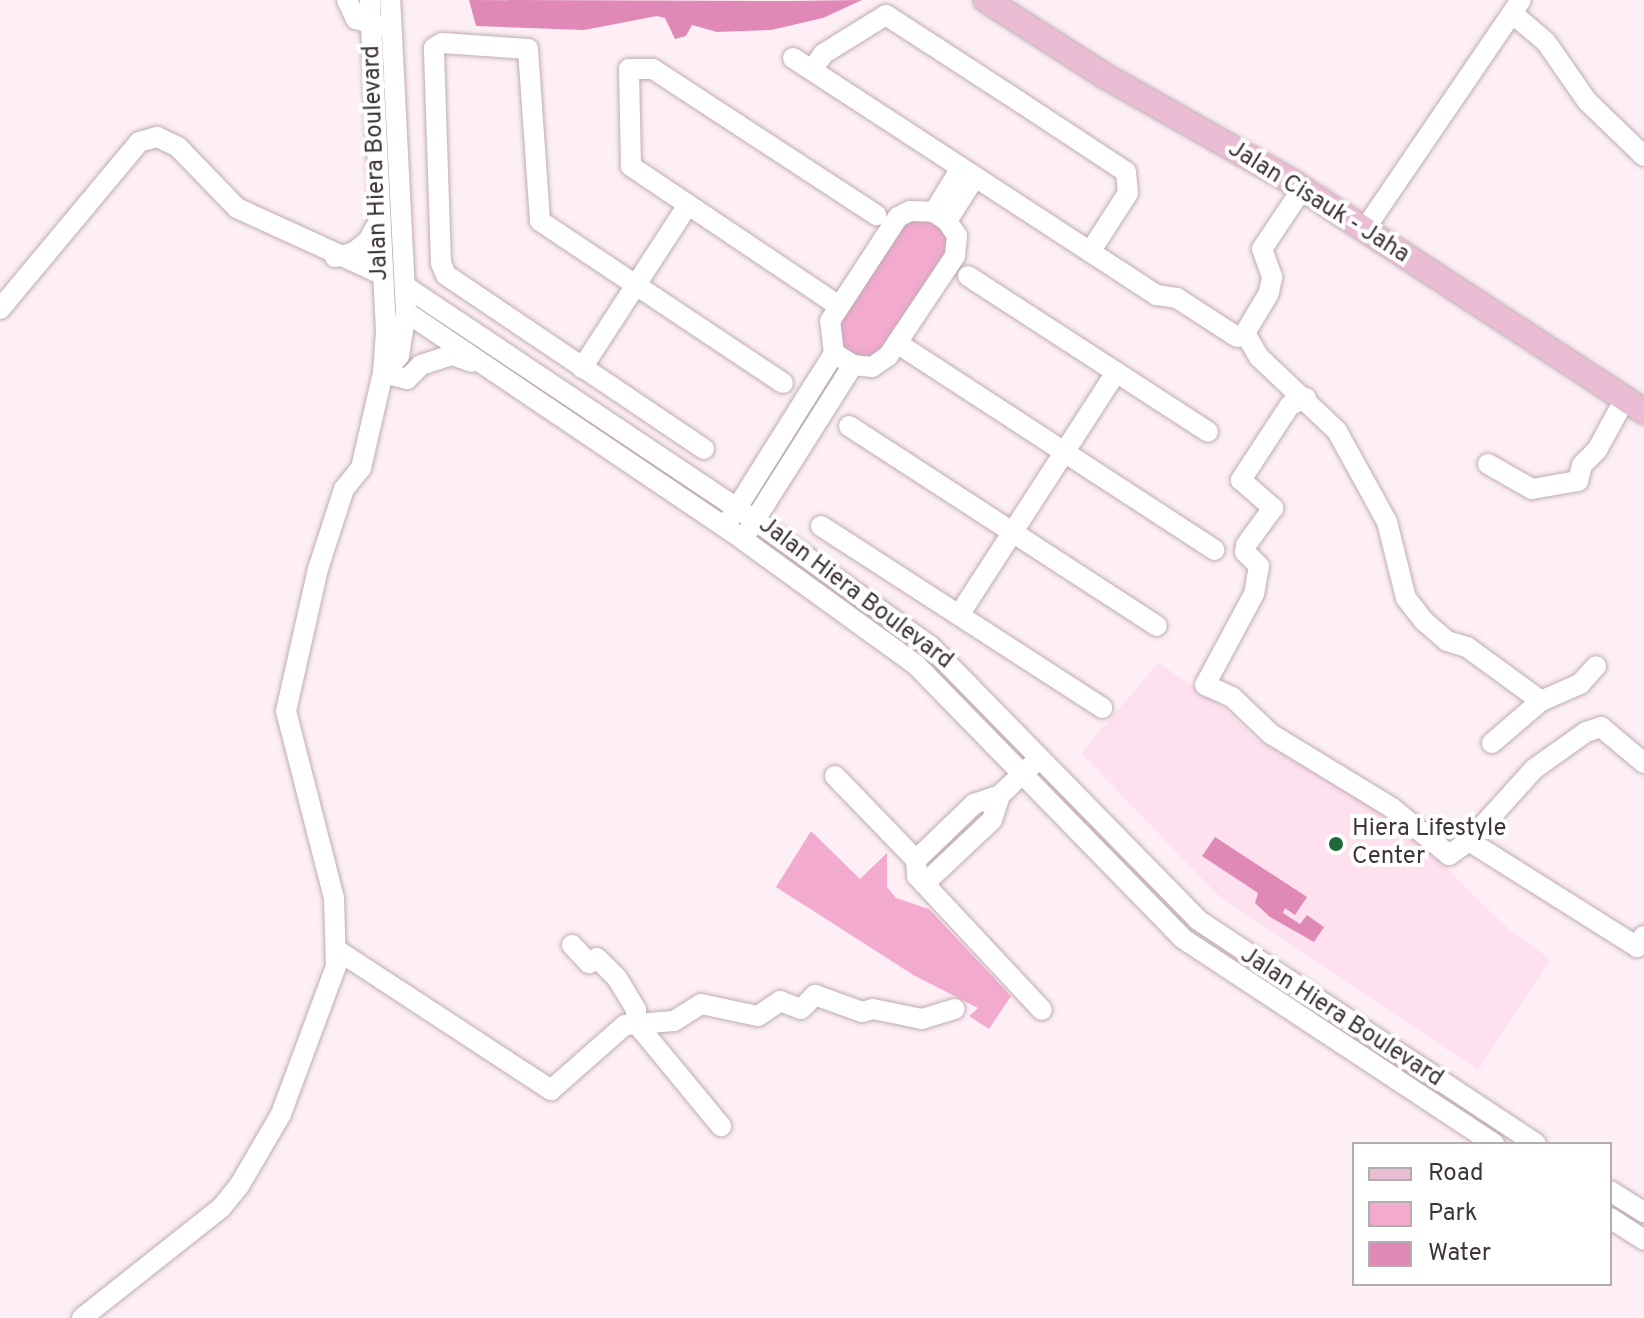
<!DOCTYPE html>
<html>
<head>
<meta charset="utf-8">
<style>
  body { margin:0 }
  #map { position:relative; width:1644px; height:1318px; overflow:hidden; background:#fdeff5; font-family:Overpass,sans-serif }
  div>[style] { position:absolute }
  .built>* { inset:0; background:#fee0ee }
  .green>* { inset:0; background:#f2aace }
  .water>* { inset:0; background:#e189b6 }
  .roads { filter:drop-shadow(0 0 2px #c0abb4) drop-shadow(0 0 2px #c0abb4) }
  .minor>* { height:20px; margin:-10px; padding:0 10px; transform-origin:10px; border-radius:10px; background:#fff }
  .major>* { height:24px; margin:-12px; padding:0 12px; transform-origin:12px; border-radius:12px; background:#ebbdd4 }
  .dots>* { width:22px; height:22px; translate:-50% -50%; box-sizing:border-box; border:4px solid #fff; border-radius:50% }
  span { translate:-50% -50%; white-space:nowrap; text-align:center; line-height:1.15; -webkit-text-stroke:8px #fff; paint-order:stroke }
  .street-label { font-size:24px; color:#3e3539 }
  .poi-label { font-size:24px; color:#3e3539 }
  .left { translate:0 -50%; text-align:left }
  .legend { position:absolute; left:1352px; top:1142px; width:260px; height:144px; box-sizing:border-box; background:#fff; border:2px solid #b2aeb0; margin:0; padding:10px 14px; list-style:none; font-size:24px; color:#3e3539 }
  .legend li { display:flex; align-items:center; gap:16px; height:40px }
  .legend b { width:40px; border:2px solid #b2aeb0 }
</style>
</head>
<body>
<div id="map">
  <div class="built">
    <div style="clip-path:polygon(1158px 663px,1216px 701px,1255px 739px,1371px 804px,1419px 841px,1506px 927px,1550px 959px,1478px 1070px,1218px 895px,1081px 753px)"></div>
  </div>
  <div class="green">
    <div style="clip-path:polygon(927px 218px,947px 233px,949px 254px,880px 355px,864px 360px,841px 347px,837px 322px,908px 219px)"></div>
    <div style="clip-path:polygon(811px 831px,860px 879px,887px 853px,887px 887px,896px 898px,929px 909px,1011px 996px,989px 1029px,969px 1016px,978px 1008px,915px 976px,776px 887px)"></div>
  </div>
  <div class="water">
    <div style="clip-path:polygon(469px 0,790px 1px,862px 0,823px 18px,771px 30px,717px 32px,692px 25px,686px 36px,675px 39px,665px 18px,657px 16px,584px 30px,476px 26px)"></div>
    <div style="clip-path:polygon(1215px 837px,1307px 897px,1295px 915px,1285px 908px,1283px 913px,1300px 924px,1307px 915px,1324px 927px,1314px 942px,1270px 917px,1255px 903px,1258px 893px,1202px 856px)"></div>
  </div>
  <div class="roads">
    <div class="minor">
      <div style="left:347px;top:0;width:21px;rotate:65deg"></div>
      <div style="left:356px;top:19px;width:24px;rotate:17deg"></div>
      <div style="left:1513px;top:14px;width:43px;rotate:40.3deg"></div>
      <div style="left:1546px;top:42px;width:72px;rotate:55.2deg"></div>
      <div style="left:1587px;top:101px;width:79px;rotate:44deg"></div>
      <div style="left:793px;top:58px;width:434px;rotate:33.1deg"></div>
      <div style="left:1156px;top:295px;width:21px;rotate:8deg"></div>
      <div style="left:1177px;top:298px;width:72px;rotate:33deg"></div>
      <div style="left:812px;top:70px;width:19px;rotate:-55deg"></div>
      <div style="left:823px;top:54px;width:74px;rotate:-31.8deg"></div>
      <div style="left:886px;top:15px;width:160px;rotate:33deg"></div>
      <div style="left:1020px;top:102px;width:127px;rotate:33.4deg"></div>
      <div style="left:1126px;top:172px;width:21px;rotate:85deg"></div>
      <div style="left:1128px;top:193px;width:70px;rotate:122.8deg"></div>
      <div style="left:1302px;top:189px;width:72px;rotate:123.7deg"></div>
      <div style="left:1262px;top:249px;width:30px;rotate:70deg"></div>
      <div style="left:1272px;top:277px;width:16px;rotate:101deg"></div>
      <div style="left:1269px;top:293px;width:47px;rotate:121deg"></div>
      <div style="left:1245px;top:333px;width:28px;rotate:60deg"></div>
      <div style="left:1259px;top:357px;width:108px;rotate:43.5deg"></div>
      <div style="left:1337px;top:431px;width:104px;rotate:61.2deg"></div>
      <div style="left:1387px;top:522px;width:78px;rotate:76deg"></div>
      <div style="left:1406px;top:598px;width:29px;rotate:52deg"></div>
      <div style="left:1424px;top:621px;width:30px;rotate:41deg"></div>
      <div style="left:1447px;top:641px;width:21px;rotate:17deg"></div>
      <div style="left:1467px;top:647px;width:92px;rotate:36.1deg"></div>
      <div style="left:910px;top:211px;width:24px;rotate:2deg"></div>
      <div style="left:934px;top:212px;width:16px;rotate:35deg"></div>
      <div style="left:947px;top:221px;width:18px;rotate:56deg"></div>
      <div style="left:957px;top:236px;width:20px;rotate:96deg"></div>
      <div style="left:955px;top:256px;width:120px;rotate:123.8deg"></div>
      <div style="left:888px;top:356px;width:19px;rotate:145deg"></div>
      <div style="left:872px;top:367px;width:19px;rotate:-174deg"></div>
      <div style="left:853px;top:365px;width:22px;rotate:-148deg"></div>
      <div style="left:834px;top:353px;width:32px;rotate:-97deg"></div>
      <div style="left:830px;top:321px;width:124px;rotate:-56.8deg"></div>
      <div style="left:898px;top:217px;width:13px;rotate:-27deg"></div>
      <div style="left:934px;top:212px;width:52px;rotate:-58.5deg"></div>
      <div style="left:947px;top:221px;width:52px;rotate:-57.5deg"></div>
      <div style="left:1364px;top:230px;width:278px;rotate:-55.7deg"></div>
      <div style="left:335px;top:257px;width:18px;rotate:-13deg"></div>
      <div style="left:353px;top:253px;width:19px;rotate:-39deg"></div>
      <div style="left:368px;top:241px;width:23px;rotate:-61deg"></div>
      <div style="left:968px;top:276px;width:286px;rotate:33deg"></div>
      <div style="left:405px;top:286px;width:421px;rotate:33.8deg"></div>
      <div style="left:755px;top:520px;width:216px;rotate:35.8deg"></div>
      <div style="left:930px;top:646px;width:383px;rotate:45.6deg"></div>
      <div style="left:1198px;top:920px;width:405px;rotate:33.5deg"></div>
      <div style="left:839px;top:306px;width:251px;rotate:-146.1deg"></div>
      <div style="left:631px;top:166px;width:97px;rotate:-91.2deg"></div>
      <div style="left:629px;top:69px;width:24px"></div>
      <div style="left:653px;top:69px;width:267px;rotate:33.2deg"></div>
      <div style="left:0;top:309px;width:217px;rotate:-50.2deg"></div>
      <div style="left:139px;top:142px;width:19px;rotate:-16deg"></div>
      <div style="left:157px;top:137px;width:23px;rotate:25deg"></div>
      <div style="left:178px;top:147px;width:85px;rotate:46deg"></div>
      <div style="left:237px;top:208px;width:158px;rotate:24.6deg"></div>
      <div style="left:406px;top:312px;width:405px;rotate:34deg"></div>
      <div style="left:742px;top:539px;width:215px;rotate:35.9deg"></div>
      <div style="left:916px;top:665px;width:381px;rotate:45.7deg"></div>
      <div style="left:1182px;top:938px;width:374px;rotate:33.4deg"></div>
      <div style="left:897px;top:343px;width:379px;rotate:33.1deg"></div>
      <div style="left:582px;top:368px;width:194px;rotate:-57deg"></div>
      <div style="left:383px;top:373px;width:23px;rotate:-47deg"></div>
      <div style="left:399px;top:356px;width:45px;rotate:-81deg"></div>
      <div style="left:406px;top:312px;width:312px;rotate:-92.9deg"></div>
      <div style="left:383px;top:373px;width:25px;rotate:14deg"></div>
      <div style="left:407px;top:379px;width:20px;rotate:-45deg"></div>
      <div style="left:421px;top:365px;width:33px;rotate:-18deg"></div>
      <div style="left:452px;top:355px;width:21px;rotate:19deg"></div>
      <div style="left:1306px;top:398px;width:17px;rotate:156deg"></div>
      <div style="left:1290px;top:405px;width:90px;rotate:123.2deg"></div>
      <div style="left:1241px;top:480px;width:43px;rotate:41.2deg"></div>
      <div style="left:1273px;top:508px;width:46px;rotate:126.1deg"></div>
      <div style="left:1246px;top:545px;width:7px;rotate:98deg"></div>
      <div style="left:1245px;top:552px;width:20px;rotate:45deg"></div>
      <div style="left:1259px;top:566px;width:28px;rotate:100deg"></div>
      <div style="left:1254px;top:594px;width:103px;rotate:118.3deg"></div>
      <div style="left:1205px;top:685px;width:30px;rotate:24deg"></div>
      <div style="left:1232px;top:697px;width:54px;rotate:43.5deg"></div>
      <div style="left:1271px;top:734px;width:142px;rotate:31.4deg"></div>
      <div style="left:1392px;top:808px;width:74px;rotate:39.5deg"></div>
      <div style="left:1449px;top:855px;width:24px;rotate:-35deg"></div>
      <div style="left:1469px;top:841px;width:97px;rotate:-47.9deg"></div>
      <div style="left:1534px;top:769px;width:64px;rotate:-35.4deg"></div>
      <div style="left:1586px;top:732px;width:16px;rotate:-18deg"></div>
      <div style="left:1601px;top:727px;width:56px;rotate:39.9deg"></div>
      <div style="left:849px;top:426px;width:367px;rotate:33deg"></div>
      <div style="left:704px;top:449px;width:311px;rotate:-146deg"></div>
      <div style="left:446px;top:275px;width:13px;rotate:-113deg"></div>
      <div style="left:441px;top:263px;width:215px;rotate:-91.9deg"></div>
      <div style="left:434px;top:48px;width:9px;rotate:-32deg"></div>
      <div style="left:442px;top:43px;width:86px;rotate:4deg"></div>
      <div style="left:528px;top:49px;width:172px;rotate:86deg"></div>
      <div style="left:540px;top:221px;width:292px;rotate:33.7deg"></div>
      <div style="left:1488px;top:464px;width:51px;rotate:29.6deg"></div>
      <div style="left:1532px;top:489px;width:47px;rotate:-9.9deg"></div>
      <div style="left:1578px;top:481px;width:16px;rotate:-76deg"></div>
      <div style="left:1582px;top:465px;width:21px;rotate:-45deg"></div>
      <div style="left:1597px;top:450px;width:60px;rotate:-61.3deg"></div>
      <div style="left:730px;top:519px;width:196px;rotate:-57.9deg"></div>
      <div style="left:821px;top:526px;width:335px;rotate:32.9deg"></div>
      <div style="left:748px;top:531px;width:196px;rotate:-57.7deg"></div>
      <div style="left:959px;top:615px;width:289px;rotate:-57.1deg"></div>
      <div style="left:1492px;top:743px;width:65px;rotate:-40.6deg"></div>
      <div style="left:1541px;top:701px;width:43px;rotate:-23.6deg"></div>
      <div style="left:1580px;top:684px;width:24px;rotate:-48deg"></div>
      <div style="left:835px;top:776px;width:117px;rotate:46deg"></div>
      <div style="left:916px;top:860px;width:16px;rotate:86deg"></div>
      <div style="left:917px;top:876px;width:183px;rotate:47deg"></div>
      <div style="left:1469px;top:841px;width:199px;rotate:32.2deg"></div>
      <div style="left:1637px;top:947px;width:13px;rotate:-58deg"></div>
      <div style="left:916px;top:860px;width:81px;rotate:-44deg"></div>
      <div style="left:974px;top:804px;width:28px;rotate:-19deg"></div>
      <div style="left:1000px;top:795px;width:45px;rotate:-43.2deg"></div>
      <div style="left:924px;top:884px;width:93px;rotate:-43.3deg"></div>
      <div style="left:992px;top:820px;width:26px;rotate:-72deg"></div>
      <div style="left:572px;top:945px;width:25px;rotate:47deg"></div>
      <div style="left:589px;top:963px;width:9px;rotate:-32deg"></div>
      <div style="left:597px;top:958px;width:28px;rotate:45deg"></div>
      <div style="left:617px;top:978px;width:37px;rotate:59deg"></div>
      <div style="left:636px;top:1010px;width:13px;rotate:90deg"></div>
      <div style="left:636px;top:1023px;width:134px;rotate:50.5deg"></div>
      <div style="left:337px;top:950px;width:256px;rotate:33.2deg"></div>
      <div style="left:551px;top:1090px;width:98px;rotate:-41.3deg"></div>
      <div style="left:625px;top:1025px;width:49px;rotate:-4.7deg"></div>
      <div style="left:674px;top:1021px;width:32px;rotate:-32deg"></div>
      <div style="left:701px;top:1004px;width:58px;rotate:11.9deg"></div>
      <div style="left:758px;top:1016px;width:27px;rotate:-34deg"></div>
      <div style="left:780px;top:1001px;width:22px;rotate:21deg"></div>
      <div style="left:801px;top:1009px;width:20px;rotate:-45deg"></div>
      <div style="left:815px;top:995px;width:50px;rotate:19.9deg"></div>
      <div style="left:862px;top:1012px;width:11px;rotate:-15deg"></div>
      <div style="left:873px;top:1009px;width:50px;rotate:11.5deg"></div>
      <div style="left:922px;top:1019px;width:34px;rotate:-17deg"></div>
      <div style="left:1610px;top:1191px;width:40px;rotate:32deg"></div>
      <div style="left:1610px;top:1218px;width:40px;rotate:32.9deg"></div>
      <div style="left:82px;top:1318px;width:177px;rotate:-38.4deg"></div>
      <div style="left:221px;top:1208px;width:28px;rotate:-51deg"></div>
      <div style="left:239px;top:1186px;width:83px;rotate:-59.7deg"></div>
      <div style="left:281px;top:1114px;width:158px;rotate:-69.6deg"></div>
      <div style="left:336px;top:966px;width:68px;rotate:-91.7deg"></div>
      <div style="left:334px;top:898px;width:193px;rotate:-104.4deg"></div>
      <div style="left:286px;top:711px;width:146px;rotate:-77.3deg"></div>
      <div style="left:318px;top:569px;width:84px;rotate:-72deg"></div>
      <div style="left:344px;top:489px;width:27px;rotate:-51deg"></div>
      <div style="left:361px;top:468px;width:98px;rotate:-77deg"></div>
      <div style="left:383px;top:373px;width:42px;rotate:-85.9deg"></div>
      <div style="left:386px;top:331px;width:331px;rotate:-92.8deg"></div>
    </div>
    <div class="major">
      <div style="left:986px;top:0;width:141px;rotate:32.6deg"></div>
      <div style="left:1105px;top:76px;width:211px;rotate:29.5deg"></div>
      <div style="left:1289px;top:180px;width:424px;rotate:33.1deg"></div>
    </div>
  </div>
  <div class="dots">
    <div style="left:1336px;top:844px;background:#1e6938"></div>
  </div>
  <div class="street-label">
    <span style="left:377px;top:163px;rotate:-92deg">Jalan Hiera Boulevard</span>
    <span style="left:1318px;top:203px;rotate:32deg">Jalan Cisauk - Jaha</span>
    <span style="left:855px;top:594px;rotate:37deg">Jalan Hiera Boulevard</span>
    <span style="left:1341px;top:1018px;rotate:33deg">Jalan Hiera Boulevard</span>
  </div>
  <div class="poi-label">
    <span class="left" style="left:1352px;top:844px">Hiera Lifestyle<br>Center</span>
  </div>
  <ul class="legend">
  <li><b style="height:10px;background:#ebbdd4"></b>Road</li>
  <li><b style="height:22px;background:#f2aace"></b>Park</li>
  <li><b style="height:22px;background:#e189b6"></b>Water</li>
  </ul>
</div>
</body>
</html>
